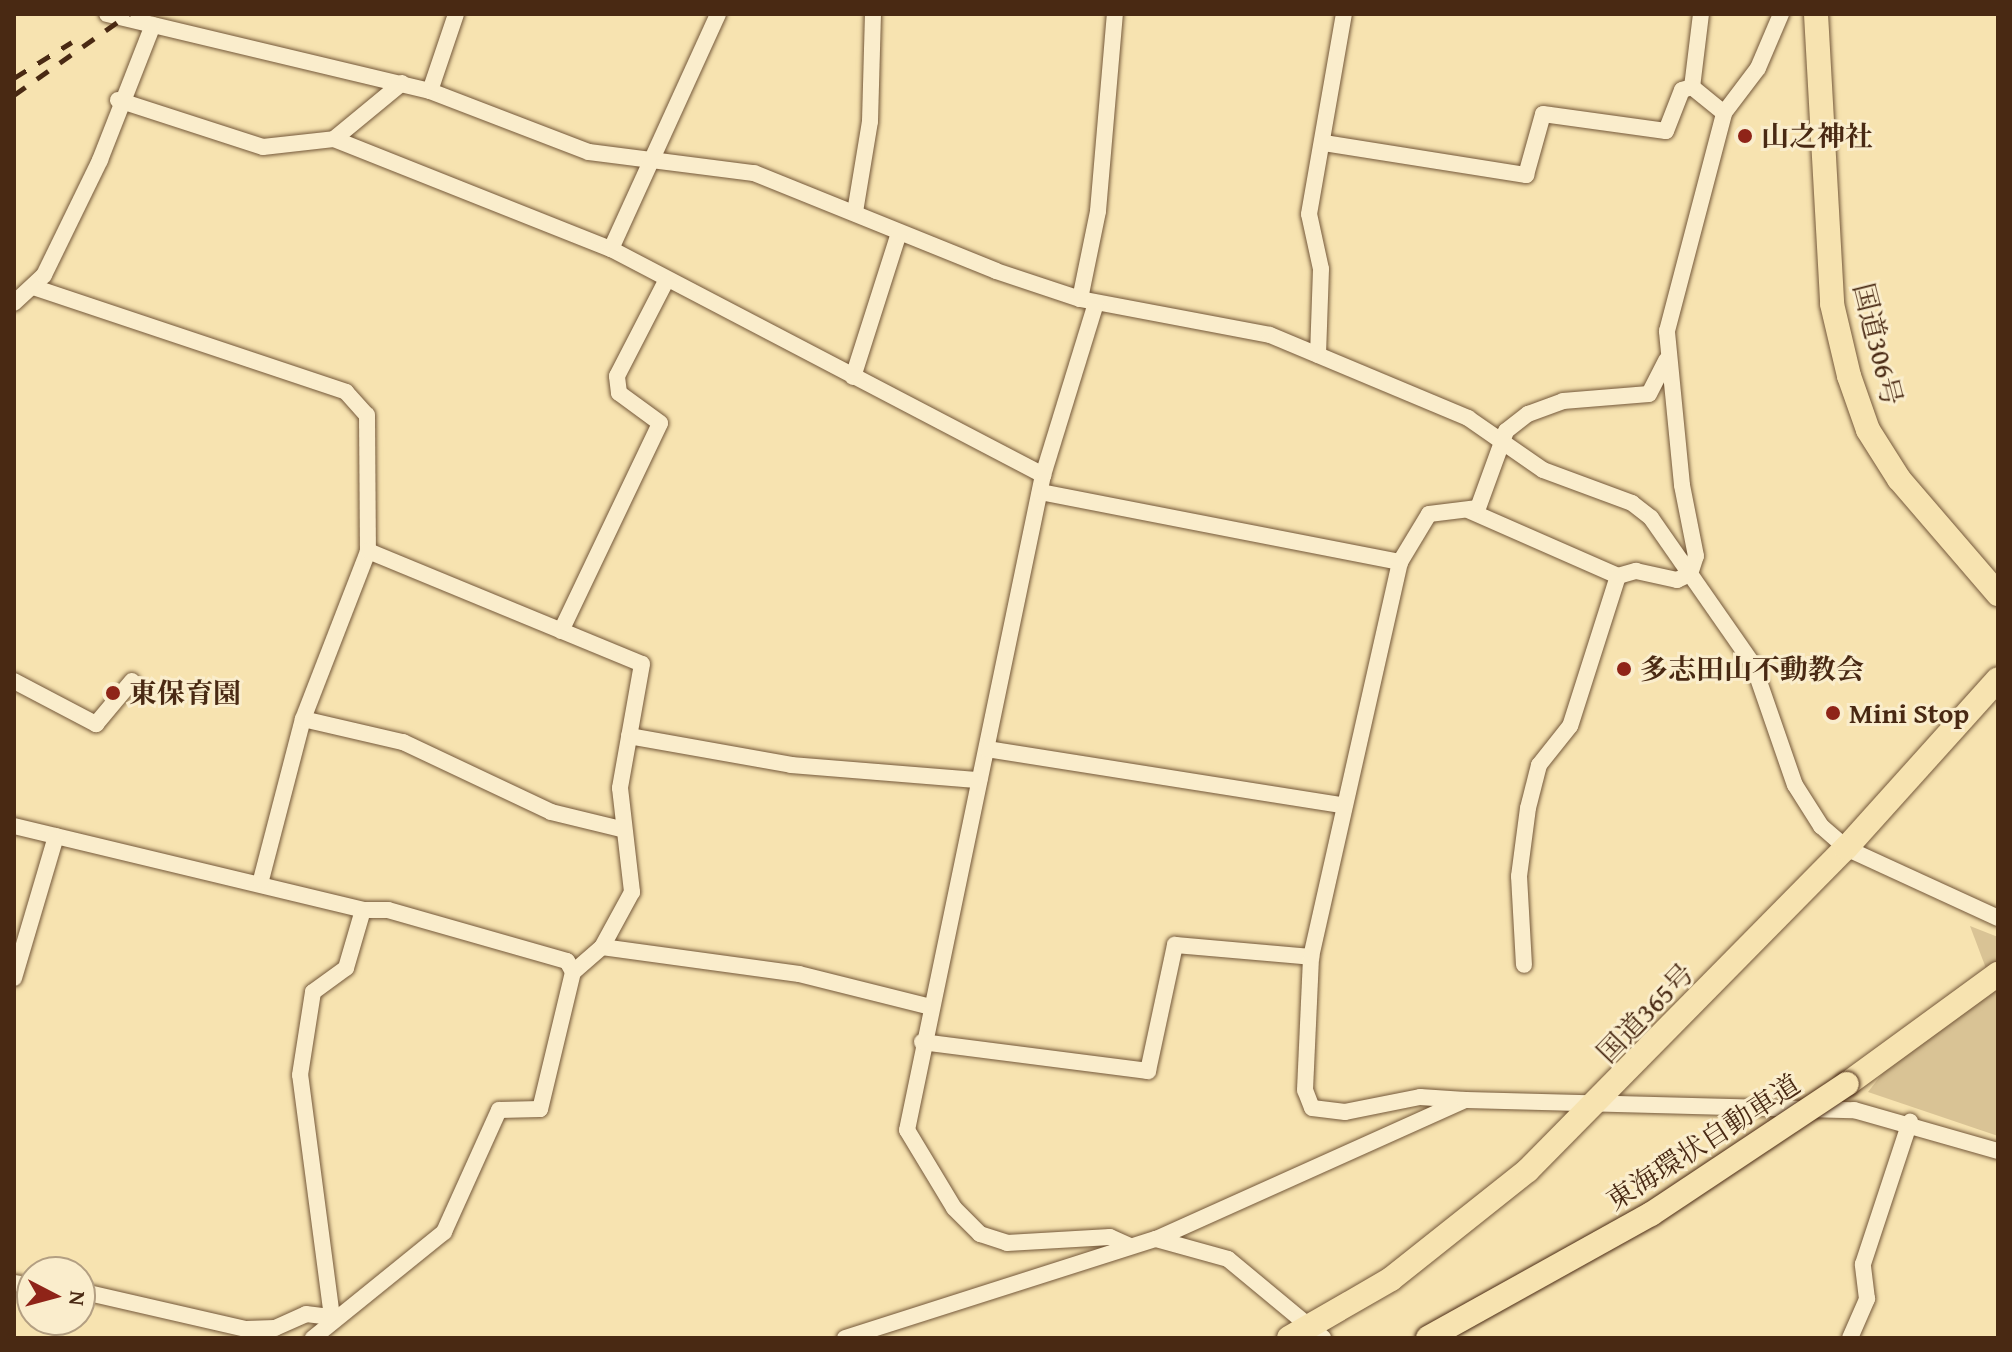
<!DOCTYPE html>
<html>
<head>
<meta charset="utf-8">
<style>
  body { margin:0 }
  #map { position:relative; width:2012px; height:1352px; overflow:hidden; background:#f7e3b0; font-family:"Gentium Book Plus","Noto Serif JP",serif }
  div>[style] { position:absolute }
  .green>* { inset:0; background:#d9c395 }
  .roads { filter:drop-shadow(0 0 2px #74583a) drop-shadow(0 0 2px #74583a) }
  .minor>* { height:16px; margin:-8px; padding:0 8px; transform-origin:8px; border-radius:8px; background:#faedcc }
  .highway>* { height:24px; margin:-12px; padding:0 12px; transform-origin:12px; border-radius:12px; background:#f7e3b0 }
  .rail>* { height:5px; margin-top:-2.5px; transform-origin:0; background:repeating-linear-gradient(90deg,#492913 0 14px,transparent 0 28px) }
  .bridges { filter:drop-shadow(0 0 2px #492913) drop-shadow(0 0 2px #492913) }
  .highway-bridge>* { height:24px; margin:-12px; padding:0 12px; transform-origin:12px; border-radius:12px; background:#f7e3b0 }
  .dots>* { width:22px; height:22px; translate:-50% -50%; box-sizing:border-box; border:4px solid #faedcc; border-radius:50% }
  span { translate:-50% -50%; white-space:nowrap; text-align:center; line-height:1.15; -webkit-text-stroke:6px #faedcc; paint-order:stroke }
  .poi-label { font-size:28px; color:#492913; font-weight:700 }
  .left { translate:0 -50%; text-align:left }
  .street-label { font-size:28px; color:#492913 }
  .frame { position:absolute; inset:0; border:16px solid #492913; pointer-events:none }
  .north { position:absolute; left:16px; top:1256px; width:80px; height:80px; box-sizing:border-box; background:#faedcc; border:2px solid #b39f82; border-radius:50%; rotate:96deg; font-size:22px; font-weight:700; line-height:32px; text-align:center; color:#492913 }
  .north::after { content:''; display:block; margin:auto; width:28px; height:36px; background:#8f2418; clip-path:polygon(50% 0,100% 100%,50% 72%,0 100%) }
</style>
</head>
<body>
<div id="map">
  <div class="green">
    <div style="clip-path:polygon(1970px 926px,1998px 937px,1998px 983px,1987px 971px)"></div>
    <div style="clip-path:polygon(1998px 989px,1998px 1136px,1868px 1092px,1899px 1052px)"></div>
  </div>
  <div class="roads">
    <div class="minor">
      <div style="left:107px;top:14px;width:332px;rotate:13.4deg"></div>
      <div style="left:430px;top:91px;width:170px;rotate:21deg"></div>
      <div style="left:589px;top:152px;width:166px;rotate:7.3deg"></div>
      <div style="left:754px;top:173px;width:261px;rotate:22deg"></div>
      <div style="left:996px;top:271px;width:89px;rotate:18.4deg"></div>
      <div style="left:1080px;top:299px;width:193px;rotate:10.7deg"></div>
      <div style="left:1270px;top:335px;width:215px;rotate:22.7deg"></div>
      <div style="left:1468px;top:418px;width:91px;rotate:34.7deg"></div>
      <div style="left:1543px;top:470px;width:95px;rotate:20.3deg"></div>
      <div style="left:1632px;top:503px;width:24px;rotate:38deg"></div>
      <div style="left:1651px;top:518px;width:178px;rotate:55.1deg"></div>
      <div style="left:1753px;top:664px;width:128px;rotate:70.9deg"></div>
      <div style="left:1795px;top:785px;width:49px;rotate:57.6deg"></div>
      <div style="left:1821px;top:826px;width:33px;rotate:41deg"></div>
      <div style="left:1846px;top:848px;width:167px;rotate:24.7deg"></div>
      <div style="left:1701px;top:14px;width:74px;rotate:97deg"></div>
      <div style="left:1692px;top:87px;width:41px;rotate:39.1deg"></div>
      <div style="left:430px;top:91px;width:81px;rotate:-71.3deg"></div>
      <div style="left:118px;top:100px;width:152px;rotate:18deg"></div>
      <div style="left:263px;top:147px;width:71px;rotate:-6.4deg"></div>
      <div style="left:334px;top:139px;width:298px;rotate:21.7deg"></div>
      <div style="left:611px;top:249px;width:488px;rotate:27.6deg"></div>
      <div style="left:334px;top:139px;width:88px;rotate:-39.5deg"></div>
      <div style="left:1324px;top:143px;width:205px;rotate:9deg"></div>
      <div style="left:1526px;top:175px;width:63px;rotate:-74.4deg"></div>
      <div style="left:1543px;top:114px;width:124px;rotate:7.9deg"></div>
      <div style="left:1666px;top:131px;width:44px;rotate:-68.7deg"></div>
      <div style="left:1682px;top:90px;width:10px;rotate:-17deg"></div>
      <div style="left:855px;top:212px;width:92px;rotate:-80.6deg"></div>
      <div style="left:870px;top:121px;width:107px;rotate:-88.4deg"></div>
      <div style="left:611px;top:249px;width:258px;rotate:-65.5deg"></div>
      <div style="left:36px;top:288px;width:327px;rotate:18.5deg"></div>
      <div style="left:346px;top:392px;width:31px;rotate:48deg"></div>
      <div style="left:367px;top:415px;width:136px;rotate:89.6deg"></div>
      <div style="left:1080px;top:299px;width:90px;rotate:-78.4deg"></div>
      <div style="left:1098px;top:211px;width:198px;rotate:-85.1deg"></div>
      <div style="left:14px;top:303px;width:41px;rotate:-43deg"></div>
      <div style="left:44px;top:275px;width:128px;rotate:-64deg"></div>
      <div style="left:100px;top:160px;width:145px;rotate:-68.6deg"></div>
      <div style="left:1096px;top:303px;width:180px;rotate:107.1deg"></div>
      <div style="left:1043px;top:475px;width:669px;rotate:101.73deg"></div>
      <div style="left:907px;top:1130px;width:91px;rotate:58.9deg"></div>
      <div style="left:954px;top:1208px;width:37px;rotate:45deg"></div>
      <div style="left:980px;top:1234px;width:28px;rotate:18deg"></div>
      <div style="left:1007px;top:1243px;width:103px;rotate:-3.3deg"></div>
      <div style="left:1110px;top:1237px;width:22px;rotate:24deg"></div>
      <div style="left:1318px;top:355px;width:86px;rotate:-88deg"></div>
      <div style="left:1321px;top:269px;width:56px;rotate:-102.3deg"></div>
      <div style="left:1309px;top:214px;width:203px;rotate:-80.1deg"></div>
      <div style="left:853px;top:377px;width:151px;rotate:-72.3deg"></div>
      <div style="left:1040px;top:492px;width:367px;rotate:11deg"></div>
      <div style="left:1470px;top:511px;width:162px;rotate:23.7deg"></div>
      <div style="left:1618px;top:576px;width:157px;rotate:107.7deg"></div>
      <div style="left:1570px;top:726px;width:50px;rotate:128.5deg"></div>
      <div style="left:1539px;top:765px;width:44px;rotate:104.3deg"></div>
      <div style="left:1528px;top:808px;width:69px;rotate:97.5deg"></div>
      <div style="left:1519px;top:876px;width:89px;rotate:86.8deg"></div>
      <div style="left:1618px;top:576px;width:19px;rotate:-16deg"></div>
      <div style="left:1636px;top:571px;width:42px;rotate:12.4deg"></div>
      <div style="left:1677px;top:580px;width:14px;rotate:-25deg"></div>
      <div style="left:1690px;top:574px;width:19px;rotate:-72deg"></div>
      <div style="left:1696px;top:556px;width:72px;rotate:-101.2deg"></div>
      <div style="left:1682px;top:485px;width:155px;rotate:-95.6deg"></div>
      <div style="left:1667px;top:331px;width:225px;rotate:-75.3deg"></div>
      <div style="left:1724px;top:113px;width:56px;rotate:-52.9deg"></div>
      <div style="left:1758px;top:68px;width:59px;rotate:-66.9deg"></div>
      <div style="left:561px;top:631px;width:230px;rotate:-64.5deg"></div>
      <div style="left:660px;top:423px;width:51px;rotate:-143.8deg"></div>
      <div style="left:619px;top:393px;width:17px;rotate:-97deg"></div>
      <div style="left:617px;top:376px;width:105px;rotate:-62.7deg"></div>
      <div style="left:14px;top:681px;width:93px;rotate:27.7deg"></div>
      <div style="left:96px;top:724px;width:56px;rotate:-50.1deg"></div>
      <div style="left:303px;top:719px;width:103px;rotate:13deg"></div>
      <div style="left:403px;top:742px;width:164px;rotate:25.3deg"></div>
      <div style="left:551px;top:812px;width:72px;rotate:13.7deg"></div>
      <div style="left:629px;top:736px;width:165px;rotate:10.1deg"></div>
      <div style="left:791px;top:765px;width:189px;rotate:4.6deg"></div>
      <div style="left:987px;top:749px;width:359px;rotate:9deg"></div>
      <div style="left:14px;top:826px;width:359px;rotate:13.5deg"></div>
      <div style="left:363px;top:910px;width:25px"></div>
      <div style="left:388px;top:910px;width:186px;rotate:15.9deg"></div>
      <div style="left:567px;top:961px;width:13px;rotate:61deg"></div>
      <div style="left:261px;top:880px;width:166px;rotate:-75.4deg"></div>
      <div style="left:303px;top:719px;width:180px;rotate:-68.8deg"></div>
      <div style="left:368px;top:551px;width:296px;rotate:22.4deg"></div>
      <div style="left:642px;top:664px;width:126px;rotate:100.1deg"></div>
      <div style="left:620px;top:788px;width:105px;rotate:83.4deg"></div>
      <div style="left:632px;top:892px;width:63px;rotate:118.6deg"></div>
      <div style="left:602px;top:947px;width:38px;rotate:139deg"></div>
      <div style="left:573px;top:972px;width:141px;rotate:103.5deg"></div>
      <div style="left:540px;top:1109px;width:41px;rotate:178.6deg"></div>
      <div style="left:499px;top:1110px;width:134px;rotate:114.3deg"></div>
      <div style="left:444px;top:1232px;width:169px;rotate:141deg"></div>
      <div style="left:602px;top:947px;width:199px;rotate:7.8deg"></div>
      <div style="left:799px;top:974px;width:136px;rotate:14deg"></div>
      <div style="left:14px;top:978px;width:148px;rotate:-73.5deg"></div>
      <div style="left:922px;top:1042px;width:228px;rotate:7.3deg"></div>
      <div style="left:1148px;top:1071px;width:129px;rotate:-77.9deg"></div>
      <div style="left:1175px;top:945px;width:137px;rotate:5deg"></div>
      <div style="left:1465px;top:1100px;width:45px;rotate:-176.2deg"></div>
      <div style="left:1420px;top:1097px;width:76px;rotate:168.7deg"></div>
      <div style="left:1345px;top:1112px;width:33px;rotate:-173deg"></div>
      <div style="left:1312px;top:1108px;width:19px;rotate:-111deg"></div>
      <div style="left:1305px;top:1090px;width:133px;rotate:-87.4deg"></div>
      <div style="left:1311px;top:957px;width:405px;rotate:-77.3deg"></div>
      <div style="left:1400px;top:562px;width:56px;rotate:-58.9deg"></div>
      <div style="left:1429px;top:514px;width:49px;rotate:-7deg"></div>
      <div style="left:1478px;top:508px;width:82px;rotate:-70deg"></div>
      <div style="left:1506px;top:431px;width:28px;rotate:-38deg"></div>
      <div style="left:1528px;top:414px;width:37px;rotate:-20deg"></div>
      <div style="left:1563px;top:401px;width:86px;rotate:-4.7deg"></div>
      <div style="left:1649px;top:394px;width:38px;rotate:-63deg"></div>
      <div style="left:1156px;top:1239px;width:75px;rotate:15.5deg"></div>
      <div style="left:1228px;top:1259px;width:124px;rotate:39.7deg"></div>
      <div style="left:14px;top:1283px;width:18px;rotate:9deg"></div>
      <div style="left:80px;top:1291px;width:170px;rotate:12.9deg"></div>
      <div style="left:246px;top:1329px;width:29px;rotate:-2deg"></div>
      <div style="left:275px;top:1328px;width:34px;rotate:-24deg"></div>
      <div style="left:306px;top:1314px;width:26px;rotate:7deg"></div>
      <div style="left:332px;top:1317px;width:244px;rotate:-97.5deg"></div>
      <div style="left:300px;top:1075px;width:84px;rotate:-81.1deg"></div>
      <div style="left:313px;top:992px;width:41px;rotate:-36deg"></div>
      <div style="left:346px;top:968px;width:60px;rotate:-73.7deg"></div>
      <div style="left:845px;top:1338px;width:326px;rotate:-17.7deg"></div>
      <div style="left:1156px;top:1239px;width:339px;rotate:-24.2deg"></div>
      <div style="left:1465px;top:1100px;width:389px;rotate:1.5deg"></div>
      <div style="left:1854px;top:1110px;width:150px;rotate:15.9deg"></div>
      <div style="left:1850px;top:1338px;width:43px;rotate:-66.4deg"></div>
      <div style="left:1867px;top:1299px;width:35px;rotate:-97deg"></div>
      <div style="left:1863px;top:1264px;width:150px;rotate:-71.7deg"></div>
    </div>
    <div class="highway">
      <div style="left:1816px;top:14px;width:290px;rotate:86.8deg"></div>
      <div style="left:1832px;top:304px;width:74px;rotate:76.7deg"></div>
      <div style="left:1849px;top:376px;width:57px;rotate:70.6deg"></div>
      <div style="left:1868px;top:430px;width:58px;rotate:57.7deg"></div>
      <div style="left:1899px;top:479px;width:152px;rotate:49.3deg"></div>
      <div style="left:1847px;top:1084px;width:187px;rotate:-36.1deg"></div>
      <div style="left:1289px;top:1338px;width:118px;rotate:-30deg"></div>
      <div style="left:1391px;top:1279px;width:175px;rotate:-38.5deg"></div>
      <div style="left:1528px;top:1170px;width:453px;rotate:-45.4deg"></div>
      <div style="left:1846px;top:848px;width:227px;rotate:-48deg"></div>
    </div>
  </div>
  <div class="rail">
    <div style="left:14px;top:78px;width:68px;rotate:-31.8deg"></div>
    <div style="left:14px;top:95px;width:141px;rotate:-35.2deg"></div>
  </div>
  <div class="bridges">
    <div class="highway-bridge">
      <div style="left:1428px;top:1338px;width:255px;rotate:-29.1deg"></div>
      <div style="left:1651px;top:1214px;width:235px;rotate:-33.6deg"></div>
    </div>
  </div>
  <div class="dots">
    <div style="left:1745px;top:136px;background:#8f2418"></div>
    <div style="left:1624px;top:669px;background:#8f2418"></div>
    <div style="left:113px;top:693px;background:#8f2418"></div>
    <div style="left:1833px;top:713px;background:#8f2418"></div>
  </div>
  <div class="poi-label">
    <span class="left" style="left:1761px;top:136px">山之神社</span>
    <span class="left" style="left:1640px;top:669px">多志田山不動教会</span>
    <span class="left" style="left:129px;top:693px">東保育園</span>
    <span class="left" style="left:1849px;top:713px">Mini Stop</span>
  </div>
  <div class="street-label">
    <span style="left:1878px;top:344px;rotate:76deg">国道306号</span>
    <span style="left:1645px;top:1013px;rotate:-46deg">国道365号</span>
    <span style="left:1703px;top:1142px;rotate:-33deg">東海環状自動車道</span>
  </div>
  <div class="frame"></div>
  <div class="north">N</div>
</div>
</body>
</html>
